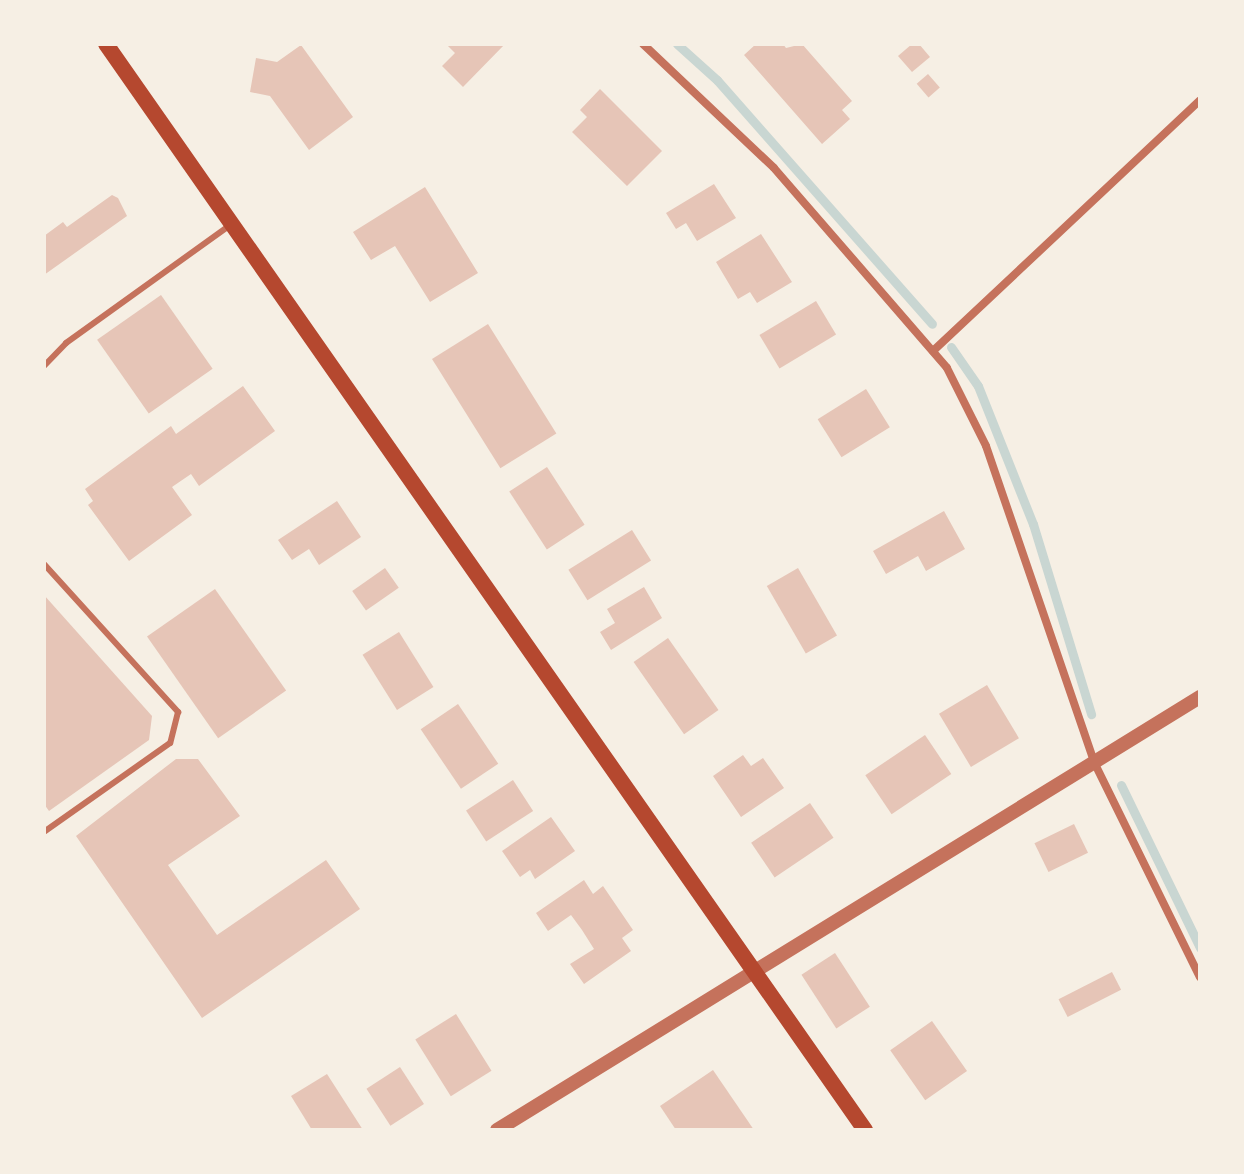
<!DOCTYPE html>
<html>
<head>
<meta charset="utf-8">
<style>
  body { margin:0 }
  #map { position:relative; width:1244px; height:1174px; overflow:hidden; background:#f6efe4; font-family:"Source Serif 4",serif }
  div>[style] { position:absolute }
  .stream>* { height:9px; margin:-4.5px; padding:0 4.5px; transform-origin:4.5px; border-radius:4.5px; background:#c9d6d2 }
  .building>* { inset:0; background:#e6c5b7; transform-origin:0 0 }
  .service>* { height:6px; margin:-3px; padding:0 3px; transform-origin:3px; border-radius:3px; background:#c5725c }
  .minor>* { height:8px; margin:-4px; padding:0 4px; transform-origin:4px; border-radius:4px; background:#c5725c }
  .tertiary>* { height:14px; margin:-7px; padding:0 7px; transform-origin:7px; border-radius:7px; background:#c5725c }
  .secondary>* { height:16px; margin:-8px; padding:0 8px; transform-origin:8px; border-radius:8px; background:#b5482f }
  span { translate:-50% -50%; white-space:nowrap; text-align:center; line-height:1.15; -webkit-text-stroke:6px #f6efe4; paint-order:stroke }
  .frame { position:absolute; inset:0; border:46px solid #f6efe4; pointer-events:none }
</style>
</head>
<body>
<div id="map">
  <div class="stream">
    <div style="left:677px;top:44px;width:54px;rotate:42deg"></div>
    <div style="left:717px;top:80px;width:325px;rotate:48.6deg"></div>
    <div style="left:951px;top:347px;width:47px;rotate:55.3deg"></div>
    <div style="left:978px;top:386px;width:149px;rotate:68.3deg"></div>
    <div style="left:1033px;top:524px;width:199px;rotate:73deg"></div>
    <div style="left:1121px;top:785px;width:181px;rotate:64.1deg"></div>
  </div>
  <div class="building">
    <div style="clip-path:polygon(446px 44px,505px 44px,463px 87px,442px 66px,455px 53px)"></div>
    <div style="clip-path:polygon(756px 44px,783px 44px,786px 48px,802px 44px,852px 101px,842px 110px,850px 119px,822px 144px,744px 55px)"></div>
    <div style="clip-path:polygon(912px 44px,919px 44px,930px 57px,912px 72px,898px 56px)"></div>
    <div style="clip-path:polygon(301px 45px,353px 117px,309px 150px,270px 96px,250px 92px,256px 58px,277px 62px)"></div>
    <div style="left:928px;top:74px;width:18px;height:15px;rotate:49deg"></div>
    <div style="clip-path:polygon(600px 89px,662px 151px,627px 186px,572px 132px,587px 117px,580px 110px)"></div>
    <div style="clip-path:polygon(714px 184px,736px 218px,697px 241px,686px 223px,676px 229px,666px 213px)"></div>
    <div style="clip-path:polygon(425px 187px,478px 273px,430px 302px,395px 246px,371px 260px,353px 232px)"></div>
    <div style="clip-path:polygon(112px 195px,118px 198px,127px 216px,44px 275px,44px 236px,63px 222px,67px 227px)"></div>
    <div style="clip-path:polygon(761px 234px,792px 282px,757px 303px,750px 292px,738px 299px,716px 262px)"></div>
    <div style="left:161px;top:295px;width:90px;height:78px;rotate:55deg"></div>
    <div style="left:816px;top:301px;width:39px;height:66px;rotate:59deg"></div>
    <div style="left:488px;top:324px;width:129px;height:66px;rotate:58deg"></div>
    <div style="clip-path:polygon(243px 386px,275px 431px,199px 486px,191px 474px,172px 487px,192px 515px,129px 561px,88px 505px,93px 501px,85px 489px,171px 426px,176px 434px)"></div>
    <div style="left:866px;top:389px;width:45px;height:57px;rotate:58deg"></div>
    <div style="left:547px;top:467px;width:69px;height:45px;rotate:57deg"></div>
    <div style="clip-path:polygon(337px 501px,361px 537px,319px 565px,309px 549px,292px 560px,278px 540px)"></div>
    <div style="clip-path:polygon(944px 511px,965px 549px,926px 571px,918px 556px,886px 574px,873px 551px)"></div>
    <div style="left:632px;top:530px;width:36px;height:75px;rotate:58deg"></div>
    <div style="left:385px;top:568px;width:24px;height:40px;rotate:55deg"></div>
    <div style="left:798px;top:568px;width:78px;height:36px;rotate:60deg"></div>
    <div style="clip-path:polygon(644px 587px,662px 618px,611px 650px,600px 632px,615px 623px,607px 609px)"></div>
    <div style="left:215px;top:589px;width:124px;height:83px;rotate:55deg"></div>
    <div style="clip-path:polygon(44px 595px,152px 716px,149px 740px,49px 811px,44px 804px)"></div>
    <div style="left:399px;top:632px;width:65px;height:43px;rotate:58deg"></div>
    <div style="left:668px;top:638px;width:88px;height:42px;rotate:55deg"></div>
    <div style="left:987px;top:685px;width:62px;height:56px;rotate:59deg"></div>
    <div style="left:458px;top:704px;width:72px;height:45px;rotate:56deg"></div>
    <div style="left:925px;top:735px;width:47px;height:72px;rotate:56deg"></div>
    <div style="clip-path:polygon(743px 755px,751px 766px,763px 758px,784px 788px,741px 817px,713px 776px)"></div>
    <div style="clip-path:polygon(176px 759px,198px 759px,240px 816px,168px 865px,217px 935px,326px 860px,360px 909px,202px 1018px,76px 836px)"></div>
    <div style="left:513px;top:780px;width:37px;height:56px;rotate:57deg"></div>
    <div style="left:810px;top:803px;width:42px;height:71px;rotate:56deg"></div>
    <div style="clip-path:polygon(551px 817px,575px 851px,535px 879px,530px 870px,520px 877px,502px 851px)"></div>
    <div style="left:1074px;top:824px;width:32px;height:44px;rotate:64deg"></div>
    <div style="clip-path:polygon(584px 880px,593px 894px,603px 886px,633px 930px,622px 938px,631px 951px,584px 984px,570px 964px,594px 949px,582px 930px,571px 915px,548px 931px,536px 913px)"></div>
    <div style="left:835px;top:953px;width:64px;height:40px;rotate:57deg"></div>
    <div style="left:1112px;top:972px;width:20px;height:60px;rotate:63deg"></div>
    <div style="left:456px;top:1014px;width:67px;height:48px;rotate:58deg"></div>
    <div style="left:932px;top:1021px;width:61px;height:51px;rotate:55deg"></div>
    <div style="left:400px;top:1067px;width:44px;height:40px;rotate:57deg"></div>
    <div style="clip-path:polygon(713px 1070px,754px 1130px,676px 1130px,660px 1106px)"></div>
    <div style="clip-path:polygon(327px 1074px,363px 1130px,312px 1130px,291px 1096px)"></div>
  </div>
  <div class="service">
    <div style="left:44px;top:366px;width:32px;rotate:-46deg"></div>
    <div style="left:66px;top:343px;width:201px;rotate:-35.7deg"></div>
    <div style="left:44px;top:564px;width:200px;rotate:47.8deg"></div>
    <div style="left:178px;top:712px;width:32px;rotate:104deg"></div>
    <div style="left:170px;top:743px;width:154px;rotate:144.8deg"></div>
  </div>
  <div class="minor">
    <div style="left:643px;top:44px;width:180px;rotate:43.4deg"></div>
    <div style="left:774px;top:168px;width:264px;rotate:49.1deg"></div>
    <div style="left:947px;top:368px;width:87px;rotate:63.4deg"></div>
    <div style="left:986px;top:446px;width:334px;rotate:71.1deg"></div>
    <div style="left:1094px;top:762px;width:240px;rotate:63.8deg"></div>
    <div style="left:933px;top:351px;width:366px;rotate:-43.2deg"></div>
  </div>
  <div class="tertiary">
    <div style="left:497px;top:1130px;width:826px;rotate:-31.63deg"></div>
  </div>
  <div class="secondary">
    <div style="left:106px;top:44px;width:1325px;rotate:55.05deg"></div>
  </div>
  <div class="frame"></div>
</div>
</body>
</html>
